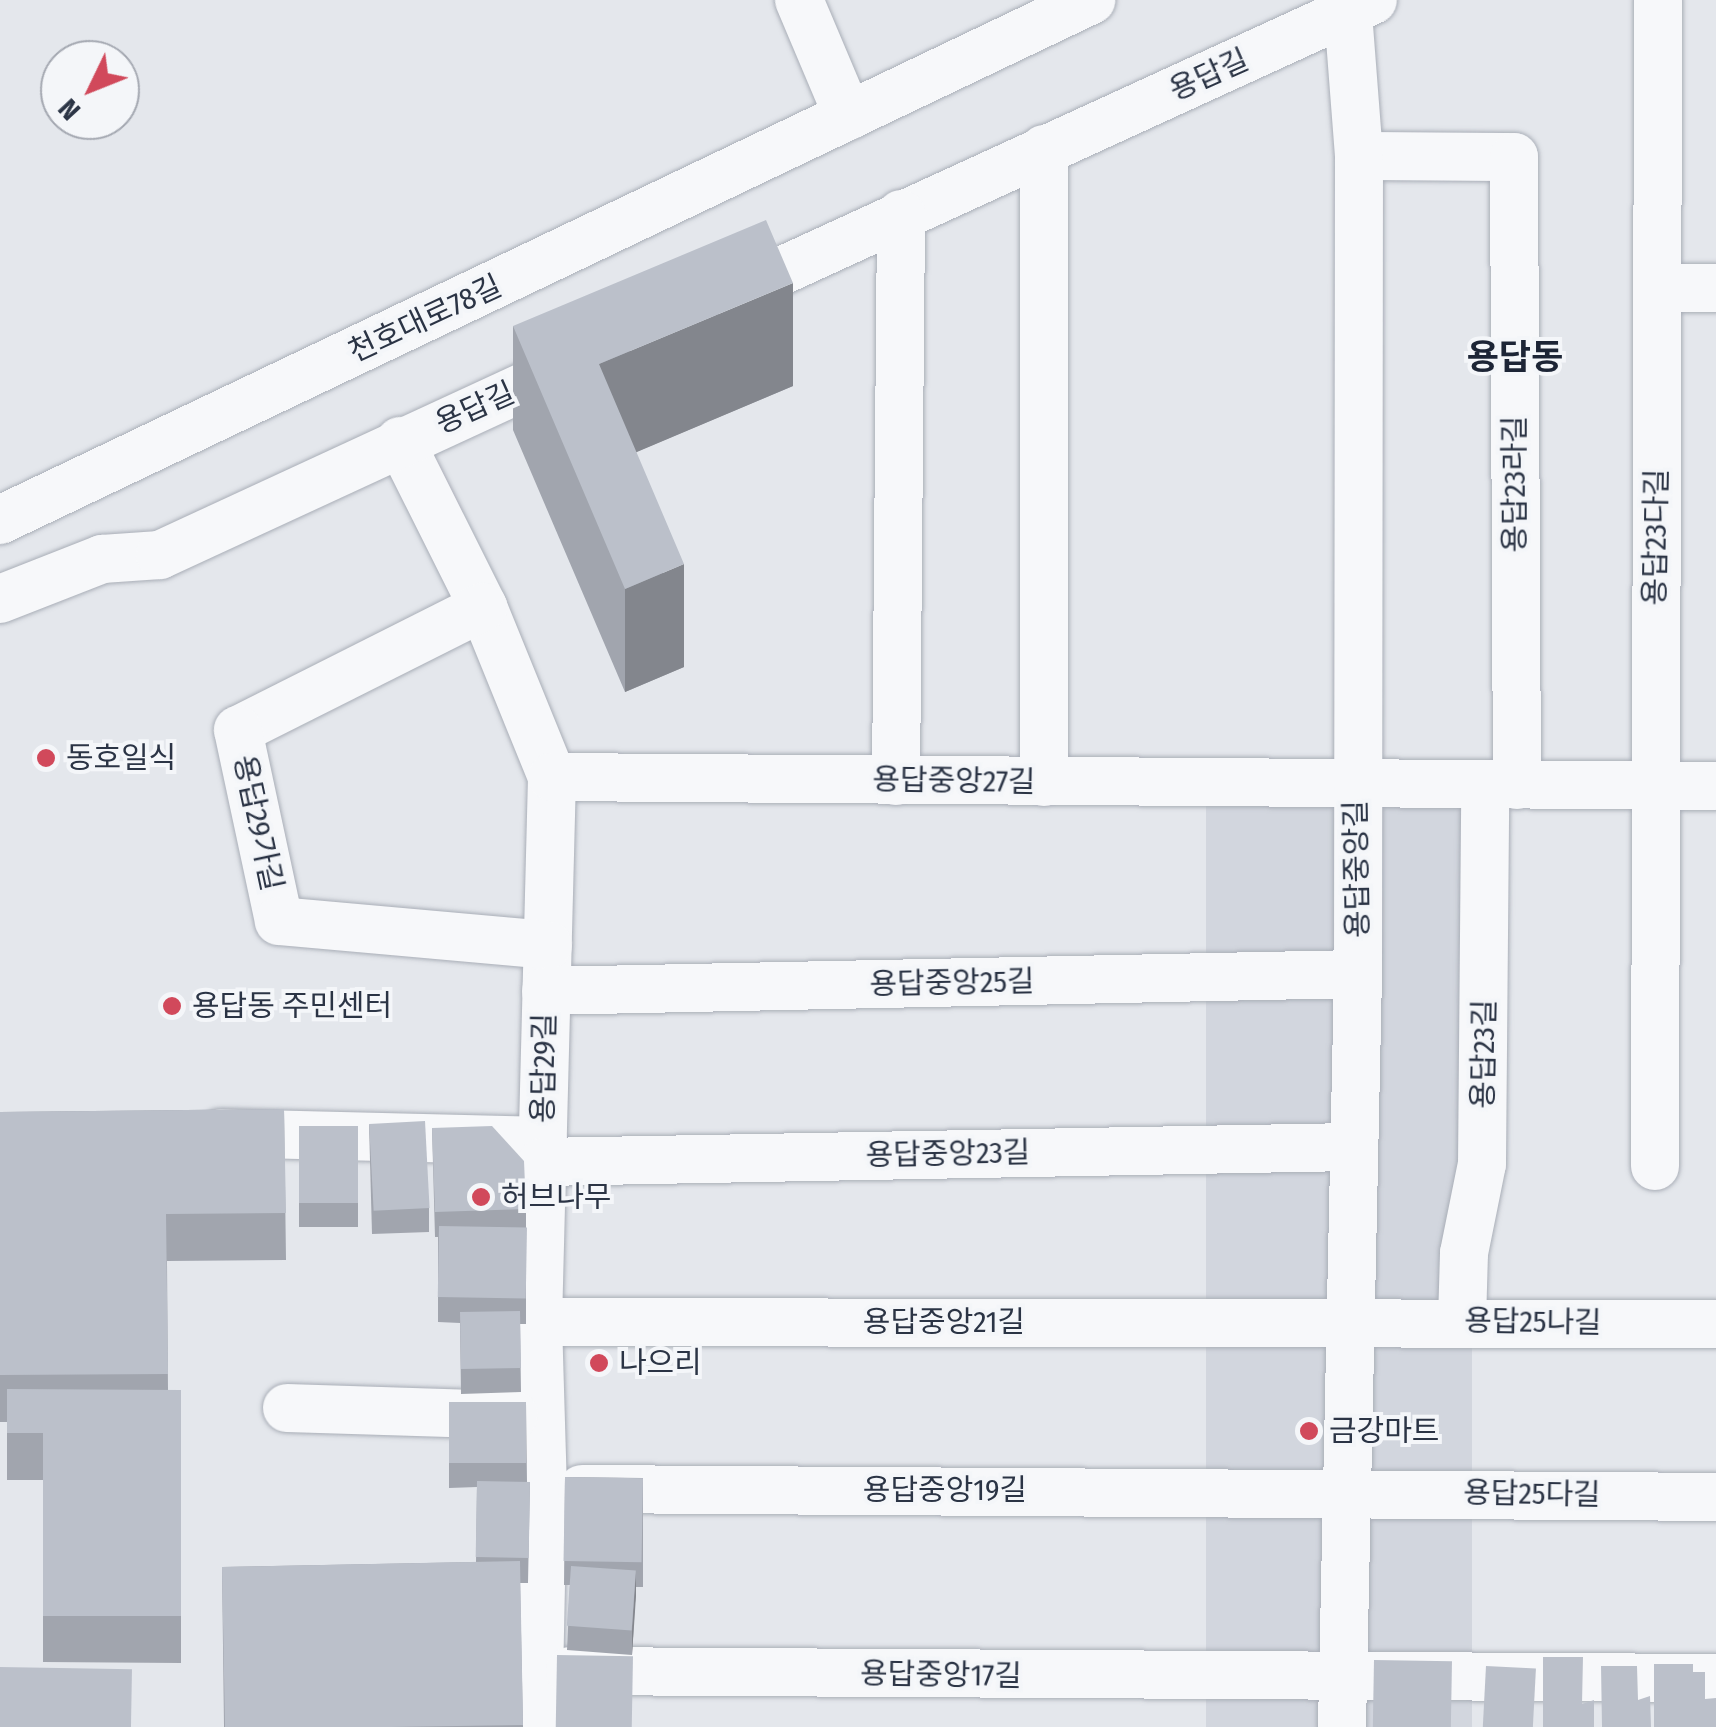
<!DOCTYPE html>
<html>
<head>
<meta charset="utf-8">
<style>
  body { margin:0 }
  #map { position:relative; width:1716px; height:1727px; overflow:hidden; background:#e4e7ec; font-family:"Fira Sans Condensed","Noto Sans KR",sans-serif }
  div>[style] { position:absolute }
  .built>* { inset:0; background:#d2d6de; transform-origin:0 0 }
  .roads { filter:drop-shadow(0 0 2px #a9aeb7) drop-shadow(0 0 2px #a9aeb7) }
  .street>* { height:48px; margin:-24px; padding:0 24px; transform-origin:24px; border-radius:24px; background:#f7f8fa }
  .wall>* { inset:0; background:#a1a5ae; transform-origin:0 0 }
  .shaded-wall>* { inset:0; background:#83868d }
  .building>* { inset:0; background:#bbc0ca; transform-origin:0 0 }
  .dots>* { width:28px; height:28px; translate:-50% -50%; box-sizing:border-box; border:5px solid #f4f6f9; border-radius:50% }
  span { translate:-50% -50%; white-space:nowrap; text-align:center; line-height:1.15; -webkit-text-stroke:8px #f4f6f9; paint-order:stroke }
  .street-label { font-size:30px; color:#2b3445 }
  .poi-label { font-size:30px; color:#2b3445 }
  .left { translate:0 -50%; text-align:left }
  .quarter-label { font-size:35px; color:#1d2536; font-weight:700 }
  .north { position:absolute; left:40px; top:40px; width:100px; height:100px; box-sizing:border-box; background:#f4f6f9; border:2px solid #a4a8b1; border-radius:50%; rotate:227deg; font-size:28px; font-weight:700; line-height:40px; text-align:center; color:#2b3445 }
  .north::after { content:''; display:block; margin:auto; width:35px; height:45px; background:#d1495b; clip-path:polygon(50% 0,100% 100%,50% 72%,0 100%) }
</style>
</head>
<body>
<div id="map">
  <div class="built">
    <div style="left:1472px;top:804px;width:923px;height:266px;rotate:90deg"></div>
  </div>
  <div class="roads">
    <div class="street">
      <div style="left:799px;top:0;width:126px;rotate:67.1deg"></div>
      <div style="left:1359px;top:156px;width:155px;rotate:0.4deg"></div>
      <div style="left:1514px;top:157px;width:628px;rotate:89.73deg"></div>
      <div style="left:1659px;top:288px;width:57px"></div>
      <div style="left:731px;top:294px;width:706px;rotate:-24.61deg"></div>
      <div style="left:400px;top:441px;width:186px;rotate:63.4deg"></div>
      <div style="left:483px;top:607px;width:183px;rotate:67.9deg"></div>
      <div style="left:552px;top:777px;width:545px;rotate:91.47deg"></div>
      <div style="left:538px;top:1322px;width:166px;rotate:88.3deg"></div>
      <div style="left:543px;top:1488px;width:239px;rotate:91.2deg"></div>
      <div style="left:0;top:520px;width:1209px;rotate:-25.48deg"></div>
      <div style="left:0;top:599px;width:110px;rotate:-21.4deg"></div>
      <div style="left:102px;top:559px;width:58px;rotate:-3.9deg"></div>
      <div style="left:160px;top:555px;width:451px;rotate:-24.8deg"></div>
      <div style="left:483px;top:607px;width:274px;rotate:153.3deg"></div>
      <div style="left:238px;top:730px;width:195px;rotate:77.9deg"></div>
      <div style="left:279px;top:921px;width:270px;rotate:5.1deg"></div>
      <div style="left:552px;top:777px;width:1164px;rotate:0.44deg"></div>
      <div style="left:896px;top:781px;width:567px;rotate:-89.49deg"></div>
      <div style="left:1044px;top:782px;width:633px;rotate:-90deg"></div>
      <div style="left:546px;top:991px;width:812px;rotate:-1.2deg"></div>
      <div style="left:221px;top:1133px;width:322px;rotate:1.4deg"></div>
      <div style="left:542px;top:1162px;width:812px;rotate:-1.06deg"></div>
      <div style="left:1655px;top:1166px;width:1166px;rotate:-89.85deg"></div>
      <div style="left:1462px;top:1321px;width:68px;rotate:-88.3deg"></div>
      <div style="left:1464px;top:1253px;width:91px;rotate:-78.6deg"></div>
      <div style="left:1482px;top:1164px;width:378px;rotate:-89.5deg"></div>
      <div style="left:538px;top:1322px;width:1178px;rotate:0.1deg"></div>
      <div style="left:287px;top:1408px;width:227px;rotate:1.8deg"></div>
      <div style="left:582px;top:1489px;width:1134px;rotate:0.4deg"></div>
      <div style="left:570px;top:1671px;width:1146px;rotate:0.35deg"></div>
      <div style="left:1342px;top:1727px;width:753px;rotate:-88.78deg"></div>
      <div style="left:1358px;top:974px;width:818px;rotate:-89.93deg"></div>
      <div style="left:1359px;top:156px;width:144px;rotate:-94.4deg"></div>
    </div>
  </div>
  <div class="wall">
    <div style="clip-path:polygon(513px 326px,793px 386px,636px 452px,684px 667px,625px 692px,513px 430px)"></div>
    <div style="clip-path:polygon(284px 1109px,286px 1260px,167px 1261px,168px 1390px,181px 1390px,181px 1663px,43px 1662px,43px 1480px,7px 1480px,7px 1422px,0 1422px,0 1112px)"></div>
    <div style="clip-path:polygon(369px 1124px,429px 1208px,429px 1232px,372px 1234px)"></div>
    <div style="left:299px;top:1126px;width:59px;height:101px"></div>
    <div style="clip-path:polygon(432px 1128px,526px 1209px,526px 1324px,520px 1324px,521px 1392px,461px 1394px,460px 1323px,438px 1322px,438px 1237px,435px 1237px)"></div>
    <div style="clip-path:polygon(449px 1402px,526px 1402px,527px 1482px,530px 1482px,528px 1583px,520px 1583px,523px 1727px,224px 1727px,222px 1567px,476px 1562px,477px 1487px,449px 1488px)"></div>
    <div style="clip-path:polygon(565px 1477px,643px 1478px,643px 1587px,636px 1587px,632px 1655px,567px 1650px,570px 1585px,564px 1585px)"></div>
  </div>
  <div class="shaded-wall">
    <div style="clip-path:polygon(793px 283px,793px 386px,599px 468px,599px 364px)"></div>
    <div style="clip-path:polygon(684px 564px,684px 667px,625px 692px,625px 589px)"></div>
    <div style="clip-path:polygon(636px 1571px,636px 1596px,632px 1655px,632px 1631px)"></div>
  </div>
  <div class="building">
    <div style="clip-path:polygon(766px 220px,793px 283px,599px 364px,684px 564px,625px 589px,513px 326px)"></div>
    <div style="clip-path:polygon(284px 1109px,286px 1213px,166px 1214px,168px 1374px,0 1375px,0 1112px)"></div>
    <div style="left:425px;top:1121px;width:87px;height:56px;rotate:87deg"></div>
    <div style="left:299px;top:1126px;width:59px;height:77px"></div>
    <div style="clip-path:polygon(492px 1126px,524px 1161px,526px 1209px,435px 1212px,432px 1128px)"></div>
    <div style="left:439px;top:1226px;width:88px;height:71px;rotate:1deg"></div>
    <div style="left:520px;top:1311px;width:57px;height:60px;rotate:89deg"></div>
    <div style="clip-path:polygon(7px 1389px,181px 1390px,181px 1616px,43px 1616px,43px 1433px,7px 1433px)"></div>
    <div style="left:449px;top:1402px;width:77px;height:61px"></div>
    <div style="left:565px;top:1477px;width:78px;height:84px;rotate:1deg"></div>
    <div style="left:477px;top:1481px;width:53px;height:76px;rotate:1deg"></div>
    <div style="clip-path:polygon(520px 1561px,523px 1725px,391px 1727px,225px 1727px,222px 1567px)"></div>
    <div style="left:571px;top:1566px;width:65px;height:60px;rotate:4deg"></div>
    <div style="left:557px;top:1655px;width:76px;height:72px;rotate:1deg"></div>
    <div style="clip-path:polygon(1543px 1657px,1583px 1657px,1582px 1704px,1594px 1700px,1594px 1727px,1543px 1727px)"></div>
    <div style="left:1374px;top:1660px;width:78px;height:67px;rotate:1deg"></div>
    <div style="clip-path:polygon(1654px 1664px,1693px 1664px,1693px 1672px,1705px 1672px,1705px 1699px,1716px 1698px,1716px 1727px,1654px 1727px)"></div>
    <div style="left:1486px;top:1666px;width:50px;height:61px;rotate:3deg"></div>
    <div style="clip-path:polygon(1601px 1666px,1637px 1666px,1638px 1700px,1650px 1696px,1651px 1727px,1602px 1727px)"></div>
    <div style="left:0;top:1667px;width:132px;height:60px;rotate:1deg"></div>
  </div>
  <div class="dots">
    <div style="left:46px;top:758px;background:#d1495b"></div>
    <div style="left:172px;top:1006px;background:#d1495b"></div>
    <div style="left:481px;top:1197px;background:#d1495b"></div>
    <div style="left:599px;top:1363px;background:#d1495b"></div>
    <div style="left:1309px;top:1431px;background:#d1495b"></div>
  </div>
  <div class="street-label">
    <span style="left:1209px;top:75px;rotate:-24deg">용답길</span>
    <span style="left:425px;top:319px;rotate:-25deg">천호대로78길</span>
    <span style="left:475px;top:408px;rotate:-24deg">용답길</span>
    <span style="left:1515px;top:484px;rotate:-90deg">용답23라길</span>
    <span style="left:1656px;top:537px;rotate:-89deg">용답23다길</span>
    <span style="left:954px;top:781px;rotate:1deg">용답중앙27길</span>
    <span style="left:258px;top:823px;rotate:78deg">용답29가길</span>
    <span style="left:1357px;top:869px;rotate:-91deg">용답중앙길</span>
    <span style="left:952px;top:983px;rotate:-1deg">용답중앙25길</span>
    <span style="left:1484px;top:1054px;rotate:-89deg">용답23길</span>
    <span style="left:544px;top:1068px;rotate:-89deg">용답29길</span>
    <span style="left:948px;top:1154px;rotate:-1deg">용답중앙23길</span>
    <span style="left:944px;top:1322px">용답중앙21길</span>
    <span style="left:1533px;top:1322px;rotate:1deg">용답25나길</span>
    <span style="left:945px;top:1490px">용답중앙19길</span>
    <span style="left:1532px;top:1494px;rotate:1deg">용답25다길</span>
    <span style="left:941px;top:1675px;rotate:1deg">용답중앙17길</span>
  </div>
  <div class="poi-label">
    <span class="left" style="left:66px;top:758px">동호일식</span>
    <span class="left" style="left:192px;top:1006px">용답동 주민센터</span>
    <span class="left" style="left:501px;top:1197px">허브나무</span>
    <span class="left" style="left:619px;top:1363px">나으리</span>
    <span class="left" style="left:1329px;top:1431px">금강마트</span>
  </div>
  <div class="quarter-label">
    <span style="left:1515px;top:357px">용답동</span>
  </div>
  <div class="north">N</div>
</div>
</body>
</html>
